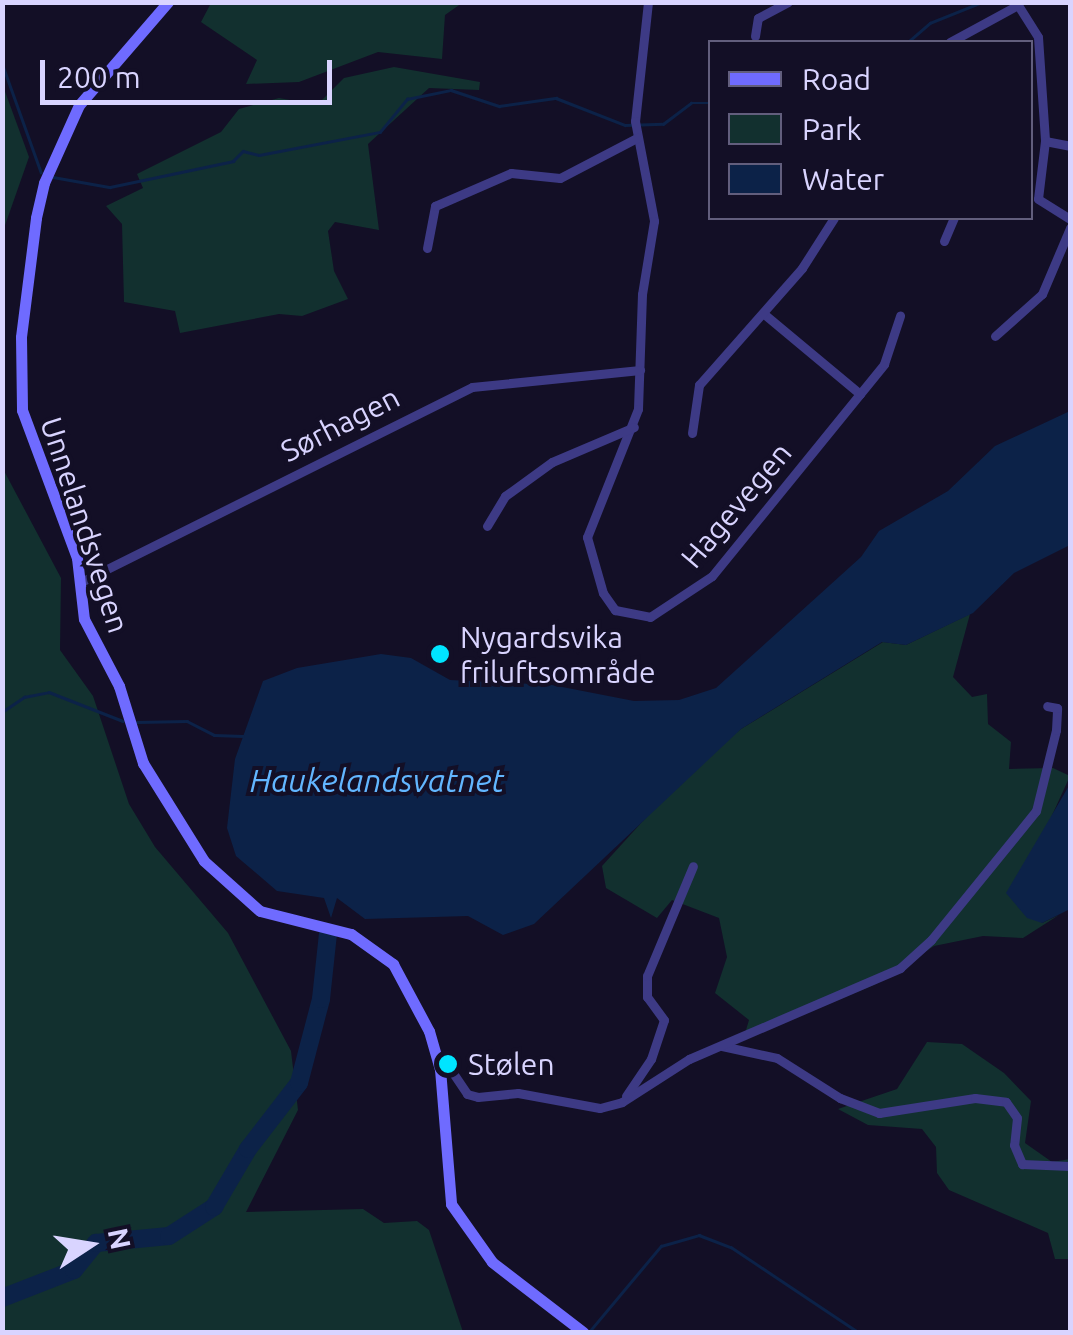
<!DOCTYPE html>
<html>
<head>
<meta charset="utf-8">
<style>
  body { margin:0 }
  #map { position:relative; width:1073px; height:1335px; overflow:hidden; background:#130f26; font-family:Ubuntu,sans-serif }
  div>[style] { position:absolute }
  .green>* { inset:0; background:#12302f }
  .water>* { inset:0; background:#0c2248 }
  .stream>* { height:2.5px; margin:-1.25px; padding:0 1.25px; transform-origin:1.25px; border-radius:1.25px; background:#0c2248 }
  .river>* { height:18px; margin:-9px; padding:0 9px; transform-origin:9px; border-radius:9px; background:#0c2248 }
  .minor>* { height:9px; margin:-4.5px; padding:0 4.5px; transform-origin:4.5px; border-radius:4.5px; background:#3d3a85 }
  .secondary>* { height:11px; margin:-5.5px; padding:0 5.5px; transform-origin:5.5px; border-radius:5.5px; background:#6f6bff }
  .dots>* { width:28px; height:28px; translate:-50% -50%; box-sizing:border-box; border:5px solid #130f26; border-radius:50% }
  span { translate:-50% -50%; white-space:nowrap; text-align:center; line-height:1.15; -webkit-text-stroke:8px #130f26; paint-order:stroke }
  .street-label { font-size:30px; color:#d9d4ff }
  .poi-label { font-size:30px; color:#d9d4ff }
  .left { translate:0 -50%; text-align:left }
  .water-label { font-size:32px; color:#62b6ff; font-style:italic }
  .frame { position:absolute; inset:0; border:5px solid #d9d4ff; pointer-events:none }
  .legend { position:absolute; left:708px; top:40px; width:325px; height:180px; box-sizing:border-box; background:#130f26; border:2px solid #625e7d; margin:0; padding:12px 18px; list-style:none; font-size:30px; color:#d9d4ff }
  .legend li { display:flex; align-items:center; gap:20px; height:50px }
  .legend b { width:50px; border:2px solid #625e7d }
  .north { position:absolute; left:40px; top:1195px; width:100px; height:100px; -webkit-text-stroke:8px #130f26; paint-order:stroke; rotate:78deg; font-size:28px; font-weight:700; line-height:40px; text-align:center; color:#d9d4ff }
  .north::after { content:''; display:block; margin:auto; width:35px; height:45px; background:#d9d4ff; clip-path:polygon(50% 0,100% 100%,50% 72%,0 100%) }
  .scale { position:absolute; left:40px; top:60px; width:292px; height:45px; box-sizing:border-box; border:5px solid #d9d4ff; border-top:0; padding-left:12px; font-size:30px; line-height:35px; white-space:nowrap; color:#d9d4ff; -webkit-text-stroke:8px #130f26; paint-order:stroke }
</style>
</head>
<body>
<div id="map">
  <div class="green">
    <div style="clip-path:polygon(211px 3px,212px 2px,462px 3px,445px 15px,442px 59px,378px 52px,299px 82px,246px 84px,257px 60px,201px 22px)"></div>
    <div style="clip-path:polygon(394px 67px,480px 82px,479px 90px,429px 88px,368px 144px,379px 230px,335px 222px,328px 231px,334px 271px,348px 299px,302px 316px,279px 314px,180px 333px,175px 311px,124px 302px,122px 224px,106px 206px,143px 188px,137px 174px,221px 132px,239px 109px,279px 98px,317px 105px,344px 78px)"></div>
    <div style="clip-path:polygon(3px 86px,29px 157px,3px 231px)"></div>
    <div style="clip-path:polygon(2px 467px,61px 578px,60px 650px,93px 696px,129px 804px,155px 847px,228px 933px,291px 1051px,298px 1110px,246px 1212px,363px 1209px,384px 1223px,417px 1221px,429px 1230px,463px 1332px,3px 1332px)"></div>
    <div style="clip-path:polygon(970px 614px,953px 677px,972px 697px,987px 694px,988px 724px,1011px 742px,1009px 769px,1053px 768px,1070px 776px,1033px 857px,1007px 893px,1042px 923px,1059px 915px,1023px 938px,983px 936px,934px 946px,876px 984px,743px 1040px,749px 1020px,715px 993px,727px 957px,719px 918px,672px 900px,657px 918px,606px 888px,602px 866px,683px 777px,741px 729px,883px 642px,906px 645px)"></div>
    <div style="clip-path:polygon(927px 1042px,962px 1044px,1004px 1073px,1031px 1101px,1025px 1143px,1052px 1162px,1070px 1159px,1070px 1259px,1055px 1259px,1048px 1233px,949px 1190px,937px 1173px,936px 1147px,922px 1129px,868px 1125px,838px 1109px,897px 1089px)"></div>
  </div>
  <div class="water">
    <div style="clip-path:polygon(1070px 411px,1070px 545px,1014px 573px,973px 613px,906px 645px,882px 642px,741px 729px,534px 924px,503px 935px,468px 916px,365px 919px,337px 898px,331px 918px,324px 898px,277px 891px,236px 856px,227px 828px,235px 759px,263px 681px,297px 668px,381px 654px,411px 658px,450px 680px,552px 685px,634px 701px,679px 700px,716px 688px,861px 557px,879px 531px,948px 491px,995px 446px)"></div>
    <div style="clip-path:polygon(1070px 784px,1070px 909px,1042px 923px,1027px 918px,1006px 893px)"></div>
  </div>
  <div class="stream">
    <div style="left:908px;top:42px;width:29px;rotate:-41deg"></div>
    <div style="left:930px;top:23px;width:56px;rotate:-22deg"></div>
    <div style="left:2px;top:63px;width:116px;rotate:70.3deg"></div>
    <div style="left:53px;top:177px;width:58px;rotate:10deg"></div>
    <div style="left:110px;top:187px;width:126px;rotate:-11.9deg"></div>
    <div style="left:233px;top:161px;width:14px;rotate:-45deg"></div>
    <div style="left:243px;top:151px;width:16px;rotate:14deg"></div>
    <div style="left:259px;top:155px;width:123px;rotate:-10.8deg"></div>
    <div style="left:380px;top:132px;width:43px;rotate:-50.7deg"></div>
    <div style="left:407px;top:99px;width:45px;rotate:-11.6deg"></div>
    <div style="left:451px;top:90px;width:51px;rotate:18.4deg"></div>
    <div style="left:499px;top:106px;width:58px;rotate:-8deg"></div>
    <div style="left:556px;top:98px;width:74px;rotate:21.4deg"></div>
    <div style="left:625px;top:125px;width:38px;rotate:-2deg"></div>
    <div style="left:663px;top:124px;width:35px;rotate:-37deg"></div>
    <div style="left:691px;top:103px;width:19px"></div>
    <div style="left:2px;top:712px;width:27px;rotate:-34deg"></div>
    <div style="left:24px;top:697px;width:25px;rotate:-11deg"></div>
    <div style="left:49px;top:692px;width:79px;rotate:21.4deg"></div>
    <div style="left:137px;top:722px;width:50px;rotate:-1.1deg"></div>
    <div style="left:187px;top:721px;width:30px;rotate:27deg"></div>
    <div style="left:214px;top:735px;width:29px;rotate:2deg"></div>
    <div style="left:589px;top:1332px;width:112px;rotate:-50.1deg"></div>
    <div style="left:661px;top:1246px;width:40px;rotate:-16deg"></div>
    <div style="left:699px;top:1235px;width:34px;rotate:21deg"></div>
    <div style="left:731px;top:1247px;width:153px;rotate:33.8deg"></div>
  </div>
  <div class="river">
    <div style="left:2px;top:1298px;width:77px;rotate:-21.3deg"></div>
    <div style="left:74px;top:1270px;width:35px;rotate:-51deg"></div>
    <div style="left:96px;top:1243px;width:73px;rotate:-5.5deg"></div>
    <div style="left:169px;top:1236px;width:54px;rotate:-32.8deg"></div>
    <div style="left:214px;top:1207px;width:67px;rotate:-59.6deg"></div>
    <div style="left:248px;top:1149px;width:83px;rotate:-52.3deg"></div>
    <div style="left:299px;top:1083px;width:87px;rotate:-75.3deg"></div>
    <div style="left:321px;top:999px;width:65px;rotate:-83.9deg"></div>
  </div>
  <div class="minor">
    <div style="left:648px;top:2px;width:120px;rotate:96.2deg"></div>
    <div style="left:635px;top:121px;width:102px;rotate:79.2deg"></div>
    <div style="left:654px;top:221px;width:74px;rotate:99.3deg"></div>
    <div style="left:642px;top:294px;width:115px;rotate:92deg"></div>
    <div style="left:638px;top:409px;width:138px;rotate:111.7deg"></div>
    <div style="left:587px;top:537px;width:58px;rotate:74.1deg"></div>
    <div style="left:603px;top:593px;width:21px;rotate:55deg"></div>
    <div style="left:615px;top:610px;width:36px;rotate:11deg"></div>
    <div style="left:650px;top:617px;width:74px;rotate:-33.5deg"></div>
    <div style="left:712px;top:576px;width:273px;rotate:-50.9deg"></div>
    <div style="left:884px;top:364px;width:51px;rotate:-71.6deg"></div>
    <div style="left:1016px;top:2px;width:41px;rotate:57.8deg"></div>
    <div style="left:1038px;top:37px;width:104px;rotate:86.1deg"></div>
    <div style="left:1045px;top:141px;width:58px;rotate:96.9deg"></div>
    <div style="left:1038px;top:199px;width:38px;rotate:32deg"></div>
    <div style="left:755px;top:36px;width:18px;rotate:-81deg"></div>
    <div style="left:758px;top:18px;width:34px;rotate:-28deg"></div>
    <div style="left:950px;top:42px;width:75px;rotate:-28.6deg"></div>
    <div style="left:1045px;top:141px;width:25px;rotate:11deg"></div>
    <div style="left:944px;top:241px;width:25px;rotate:-67deg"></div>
    <div style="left:427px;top:248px;width:43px;rotate:-79.2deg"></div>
    <div style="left:435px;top:206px;width:83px;rotate:-23.5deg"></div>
    <div style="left:511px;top:173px;width:49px;rotate:5.8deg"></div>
    <div style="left:560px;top:178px;width:87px;rotate:-27.5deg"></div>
    <div style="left:764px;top:314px;width:125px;rotate:39.8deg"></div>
    <div style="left:995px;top:336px;width:63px;rotate:-41.8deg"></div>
    <div style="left:1042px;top:294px;width:72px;rotate:-67deg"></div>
    <div style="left:692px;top:433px;width:49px;rotate:-81.7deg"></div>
    <div style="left:699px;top:385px;width:156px;rotate:-48.6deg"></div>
    <div style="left:802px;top:268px;width:59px;rotate:-57.4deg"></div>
    <div style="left:487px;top:526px;width:35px;rotate:-59deg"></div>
    <div style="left:505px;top:496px;width:58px;rotate:-35.9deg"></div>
    <div style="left:552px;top:462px;width:89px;rotate:-23.1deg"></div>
    <div style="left:81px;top:582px;width:437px;rotate:-26.5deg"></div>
    <div style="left:472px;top:387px;width:169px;rotate:-5.8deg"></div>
    <div style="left:722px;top:1046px;width:56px;rotate:12.3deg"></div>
    <div style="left:777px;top:1058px;width:75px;rotate:32.4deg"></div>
    <div style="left:840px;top:1098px;width:42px;rotate:21deg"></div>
    <div style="left:879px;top:1113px;width:97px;rotate:-8.9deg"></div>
    <div style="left:975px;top:1098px;width:31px;rotate:7deg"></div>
    <div style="left:1006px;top:1102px;width:19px;rotate:55deg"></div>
    <div style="left:1017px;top:1118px;width:27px;rotate:96deg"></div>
    <div style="left:1014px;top:1145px;width:21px;rotate:67deg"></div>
    <div style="left:1022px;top:1164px;width:48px;rotate:2.4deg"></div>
    <div style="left:440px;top:1069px;width:11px;rotate:5deg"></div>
    <div style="left:451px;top:1070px;width:29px;rotate:56deg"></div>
    <div style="left:467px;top:1094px;width:11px;rotate:15deg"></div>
    <div style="left:478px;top:1097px;width:40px;rotate:-5.7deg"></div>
    <div style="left:518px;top:1093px;width:83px;rotate:10.4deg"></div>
    <div style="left:600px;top:1108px;width:23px;rotate:-15deg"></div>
    <div style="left:622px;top:1102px;width:80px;rotate:-32.7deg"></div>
    <div style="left:689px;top:1059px;width:230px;rotate:-23.3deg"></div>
    <div style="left:900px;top:968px;width:42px;rotate:-42.1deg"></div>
    <div style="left:931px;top:940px;width:166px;rotate:-50.9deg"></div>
    <div style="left:1036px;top:811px;width:83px;rotate:-76.1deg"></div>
    <div style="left:1056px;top:730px;width:22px;rotate:-87deg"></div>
    <div style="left:1057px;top:708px;width:10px;rotate:-169deg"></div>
    <div style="left:626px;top:1096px;width:45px;rotate:-56deg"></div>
    <div style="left:651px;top:1059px;width:41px;rotate:-71.6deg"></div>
    <div style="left:664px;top:1020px;width:29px;rotate:-126deg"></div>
    <div style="left:647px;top:997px;width:21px;rotate:-90deg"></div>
    <div style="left:647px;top:976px;width:119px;rotate:-67.3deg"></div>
  </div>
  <div class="secondary">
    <div style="left:168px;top:2px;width:136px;rotate:130.8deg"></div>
    <div style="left:79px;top:105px;width:85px;rotate:114.2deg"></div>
    <div style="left:44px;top:183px;width:36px;rotate:103deg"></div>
    <div style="left:36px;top:218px;width:120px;rotate:97.2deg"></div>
    <div style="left:21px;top:337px;width:73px;rotate:89.2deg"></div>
    <div style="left:22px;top:410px;width:158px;rotate:69.6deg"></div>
    <div style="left:77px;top:558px;width:61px;rotate:83.5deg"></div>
    <div style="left:84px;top:619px;width:76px;rotate:62.4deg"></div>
    <div style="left:119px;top:686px;width:81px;rotate:72.7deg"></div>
    <div style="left:143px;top:763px;width:115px;rotate:58.1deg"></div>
    <div style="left:204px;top:861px;width:75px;rotate:41.8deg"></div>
    <div style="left:260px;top:911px;width:94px;rotate:14.2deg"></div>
    <div style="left:351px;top:934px;width:52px;rotate:35.5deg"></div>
    <div style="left:393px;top:964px;width:76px;rotate:61.8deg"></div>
    <div style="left:429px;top:1031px;width:40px;rotate:74deg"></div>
    <div style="left:440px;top:1069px;width:135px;rotate:85.3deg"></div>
    <div style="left:451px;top:1204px;width:71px;rotate:54.7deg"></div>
    <div style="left:492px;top:1262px;width:115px;rotate:37.6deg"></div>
  </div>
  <div class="dots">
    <div style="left:440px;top:654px;background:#00e5ff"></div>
    <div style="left:448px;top:1064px;background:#00e5ff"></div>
  </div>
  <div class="street-label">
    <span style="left:340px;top:424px;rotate:-27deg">Sørhagen</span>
    <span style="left:736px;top:505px;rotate:-50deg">Hagevegen</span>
    <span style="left:85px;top:525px;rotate:72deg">Unnelandsvegen</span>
  </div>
  <div class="poi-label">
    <span class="left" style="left:460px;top:654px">Nygardsvika<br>friluftsområde</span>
    <span class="left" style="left:468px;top:1064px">Stølen</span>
  </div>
  <div class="water-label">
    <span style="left:377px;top:780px">Haukelandsvatnet</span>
  </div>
  <div class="frame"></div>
  <ul class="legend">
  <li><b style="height:12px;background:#6f6bff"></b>Road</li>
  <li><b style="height:28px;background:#12302f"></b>Park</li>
  <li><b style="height:28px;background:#0c2248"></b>Water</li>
  </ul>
  <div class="north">N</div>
  <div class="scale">200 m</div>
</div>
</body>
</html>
